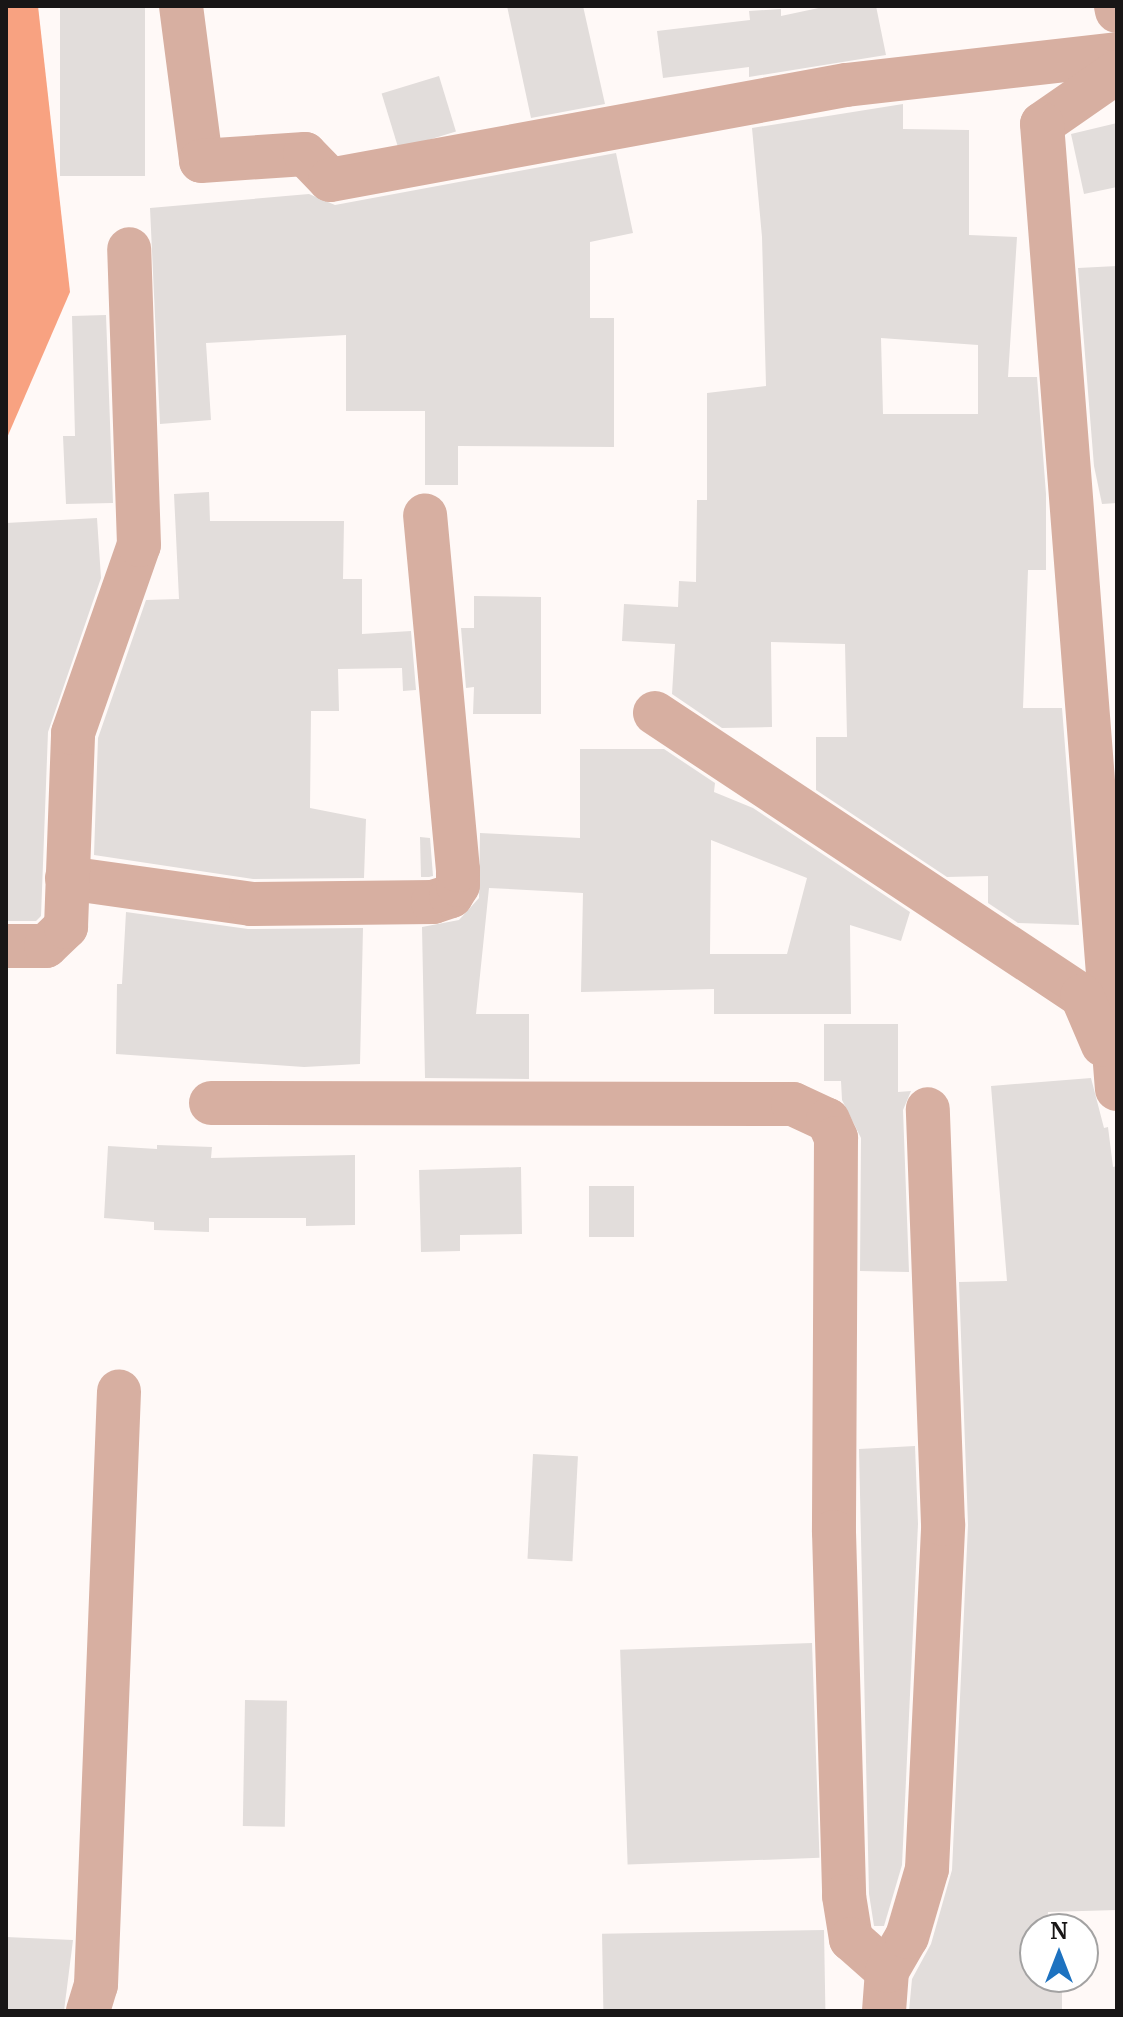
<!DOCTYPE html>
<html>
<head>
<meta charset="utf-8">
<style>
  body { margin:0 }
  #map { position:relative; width:1123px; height:2017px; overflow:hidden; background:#fff9f7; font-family:Merriweather,serif }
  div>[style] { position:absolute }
  .water>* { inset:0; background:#f8a281 }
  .building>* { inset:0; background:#e2dddb; transform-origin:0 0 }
  .minor>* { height:44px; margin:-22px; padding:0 22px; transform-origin:22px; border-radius:22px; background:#d7afa1 }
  span { translate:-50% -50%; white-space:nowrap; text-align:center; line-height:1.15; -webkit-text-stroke:7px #fff; paint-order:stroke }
  .frame { position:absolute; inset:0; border:8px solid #181616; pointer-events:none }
  .north { position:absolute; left:1019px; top:1913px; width:80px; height:80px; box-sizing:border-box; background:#fff; border:2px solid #a3a2a2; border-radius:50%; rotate:0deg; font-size:22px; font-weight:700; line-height:32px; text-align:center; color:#181616 }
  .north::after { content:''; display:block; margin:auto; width:28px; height:36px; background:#1d72c0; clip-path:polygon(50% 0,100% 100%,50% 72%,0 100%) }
</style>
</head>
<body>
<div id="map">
  <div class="water">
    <div style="clip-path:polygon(6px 6px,38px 6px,70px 292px,6px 440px)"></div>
  </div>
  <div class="building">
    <div style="left:60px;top:6px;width:85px;height:170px"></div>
    <div style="clip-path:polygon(507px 6px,583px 6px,605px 104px,531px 118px)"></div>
    <div style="clip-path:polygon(828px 6px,876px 6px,886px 55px,749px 77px,749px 67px,663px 78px,657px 31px,750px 20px,749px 11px,781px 9px,781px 16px)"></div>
    <div style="left:439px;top:76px;width:58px;height:60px;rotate:73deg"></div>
    <div style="clip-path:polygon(evenodd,903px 104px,903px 129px,969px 130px,969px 235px,1017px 237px,1008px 377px,1037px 377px,1046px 494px,1046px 570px,1028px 570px,1023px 708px,1062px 708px,1079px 925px,1018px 923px,988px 903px,988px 876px,947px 877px,816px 790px,816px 737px,847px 737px,845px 644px,771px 642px,772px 727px,722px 728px,672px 694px,675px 644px,622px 641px,624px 604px,678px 607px,679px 581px,696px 582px,697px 500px,707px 500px,707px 393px,766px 386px,762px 237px,752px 128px,903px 104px,881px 338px,978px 345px,978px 414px,883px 414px,881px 338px)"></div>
    <div style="clip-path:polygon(1117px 123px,1117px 187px,1084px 194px,1071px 134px)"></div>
    <div style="clip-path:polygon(616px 153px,633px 233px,590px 242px,590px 318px,614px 318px,614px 447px,458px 446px,458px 485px,425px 485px,425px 411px,346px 411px,346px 335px,206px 343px,211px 420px,160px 424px,150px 208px,309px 194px,335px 205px)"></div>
    <div style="clip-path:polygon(1117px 266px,1117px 503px,1102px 504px,1094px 466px,1078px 268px)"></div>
    <div style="clip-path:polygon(106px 315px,113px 503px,66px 504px,63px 436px,75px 436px,72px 316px)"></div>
    <div style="clip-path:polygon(209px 492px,210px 521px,344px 521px,343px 579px,362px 579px,362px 634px,411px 631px,416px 690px,403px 691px,402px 668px,338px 669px,339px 711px,311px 711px,310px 808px,366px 819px,364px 878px,253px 879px,94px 855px,98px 738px,146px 600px,179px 599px,174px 494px)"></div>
    <div style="clip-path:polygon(97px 518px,101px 578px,48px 732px,41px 916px,36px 921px,6px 921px,6px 523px)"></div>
    <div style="clip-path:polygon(474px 596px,541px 597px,541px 714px,473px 714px,474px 687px,466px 688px,461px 628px,474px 628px)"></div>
    <div style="clip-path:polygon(evenodd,580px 749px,664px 749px,715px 783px,714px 792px,753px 808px,910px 912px,901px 941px,850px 925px,851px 1014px,714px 1014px,714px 989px,581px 992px,583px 893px,489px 888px,476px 1014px,529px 1014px,529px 1079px,425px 1078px,422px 927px,459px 920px,479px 898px,480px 833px,580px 838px,580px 749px,711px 840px,807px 878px,787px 954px,710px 954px,711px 840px)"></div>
    <div style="clip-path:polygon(420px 837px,430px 838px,433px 876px,429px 877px,421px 877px)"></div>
    <div style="clip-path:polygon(126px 912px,248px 929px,363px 928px,360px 1064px,304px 1067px,116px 1054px,117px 984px,122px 984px)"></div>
    <div style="clip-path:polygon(824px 1024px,898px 1024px,898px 1092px,911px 1091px,903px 1110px,909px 1272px,860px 1271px,861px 1138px,842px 1100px,841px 1081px,824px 1081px)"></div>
    <div style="clip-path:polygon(1091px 1078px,1104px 1128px,1108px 1127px,1113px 1167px,1117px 1166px,1117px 1910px,1048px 1912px,1047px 1929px,1035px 1929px,1035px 1977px,1062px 1977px,1062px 2011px,909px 2011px,912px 1979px,931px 1944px,952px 1870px,968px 1525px,959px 1282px,1007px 1281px,991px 1086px)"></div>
    <div style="clip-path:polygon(157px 1145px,212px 1147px,211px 1158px,355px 1155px,355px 1225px,306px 1226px,306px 1218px,209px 1218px,209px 1232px,154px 1230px,154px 1222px,104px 1218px,108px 1146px,157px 1149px)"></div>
    <div style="clip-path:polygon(521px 1167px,522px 1234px,460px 1235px,460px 1251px,421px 1252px,419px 1170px)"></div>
    <div style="left:589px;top:1186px;width:45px;height:51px"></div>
    <div style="clip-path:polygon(915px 1446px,918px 1524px,902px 1865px,884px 1926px,874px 1926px,869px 1894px,859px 1449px)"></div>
    <div style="left:533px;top:1454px;width:45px;height:105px;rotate:3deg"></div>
    <div style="left:812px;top:1643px;width:215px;height:192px;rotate:88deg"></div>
    <div style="left:245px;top:1700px;width:42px;height:126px;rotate:1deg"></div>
    <div style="left:824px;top:1930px;width:81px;height:222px;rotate:89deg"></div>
    <div style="clip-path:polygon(6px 1937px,73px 1940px,64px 2011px,6px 2011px)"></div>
  </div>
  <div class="minor">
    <div style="left:181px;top:6px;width:156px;rotate:82.6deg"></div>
    <div style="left:201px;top:161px;width:104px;rotate:-3.9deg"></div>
    <div style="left:305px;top:154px;width:36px;rotate:46deg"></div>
    <div style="left:330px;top:180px;width:525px;rotate:-10.43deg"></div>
    <div style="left:846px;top:85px;width:273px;rotate:-6.5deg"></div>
    <div style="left:1116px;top:6px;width:5px;rotate:79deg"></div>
    <div style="left:1117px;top:72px;width:91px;rotate:145.3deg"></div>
    <div style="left:1042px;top:124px;width:968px;rotate:85.56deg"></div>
    <div style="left:655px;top:713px;width:512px;rotate:33.53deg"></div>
    <div style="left:1082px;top:996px;width:53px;rotate:66.8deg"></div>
    <div style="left:67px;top:878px;width:186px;rotate:8deg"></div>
    <div style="left:251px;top:904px;width:182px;rotate:-0.6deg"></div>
    <div style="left:433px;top:902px;width:19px;rotate:-18deg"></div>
    <div style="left:451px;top:896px;width:13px;rotate:-58deg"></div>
    <div style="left:458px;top:885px;width:15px;rotate:-90deg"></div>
    <div style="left:458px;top:870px;width:356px;rotate:-95.3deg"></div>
    <div style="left:6px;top:946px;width:40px"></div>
    <div style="left:46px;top:946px;width:28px;rotate:-44deg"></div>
    <div style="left:66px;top:927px;width:194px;rotate:-87.9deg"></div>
    <div style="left:73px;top:733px;width:199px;rotate:-70.7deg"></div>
    <div style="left:139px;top:545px;width:296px;rotate:-91.9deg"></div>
    <div style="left:211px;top:1103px;width:582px;rotate:0.1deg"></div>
    <div style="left:793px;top:1104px;width:38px;rotate:25deg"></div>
    <div style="left:828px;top:1120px;width:20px;rotate:66deg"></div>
    <div style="left:836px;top:1138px;width:394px;rotate:90.3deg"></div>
    <div style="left:834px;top:1532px;width:364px;rotate:88.4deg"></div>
    <div style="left:844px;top:1896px;width:44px;rotate:80.8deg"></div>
    <div style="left:851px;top:1939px;width:48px;rotate:41.6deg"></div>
    <div style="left:88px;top:2011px;width:27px;rotate:-73deg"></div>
    <div style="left:96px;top:1985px;width:594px;rotate:-87.78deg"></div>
    <div style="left:884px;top:2011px;width:40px;rotate:-85.7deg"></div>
    <div style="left:887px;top:1971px;width:39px;rotate:-60deg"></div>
    <div style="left:907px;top:1937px;width:71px;rotate:-73.6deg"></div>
    <div style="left:927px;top:1869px;width:345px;rotate:-87.3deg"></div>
    <div style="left:943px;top:1524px;width:415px;rotate:-92.1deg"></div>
  </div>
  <div class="frame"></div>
  <div class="north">N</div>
</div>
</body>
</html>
